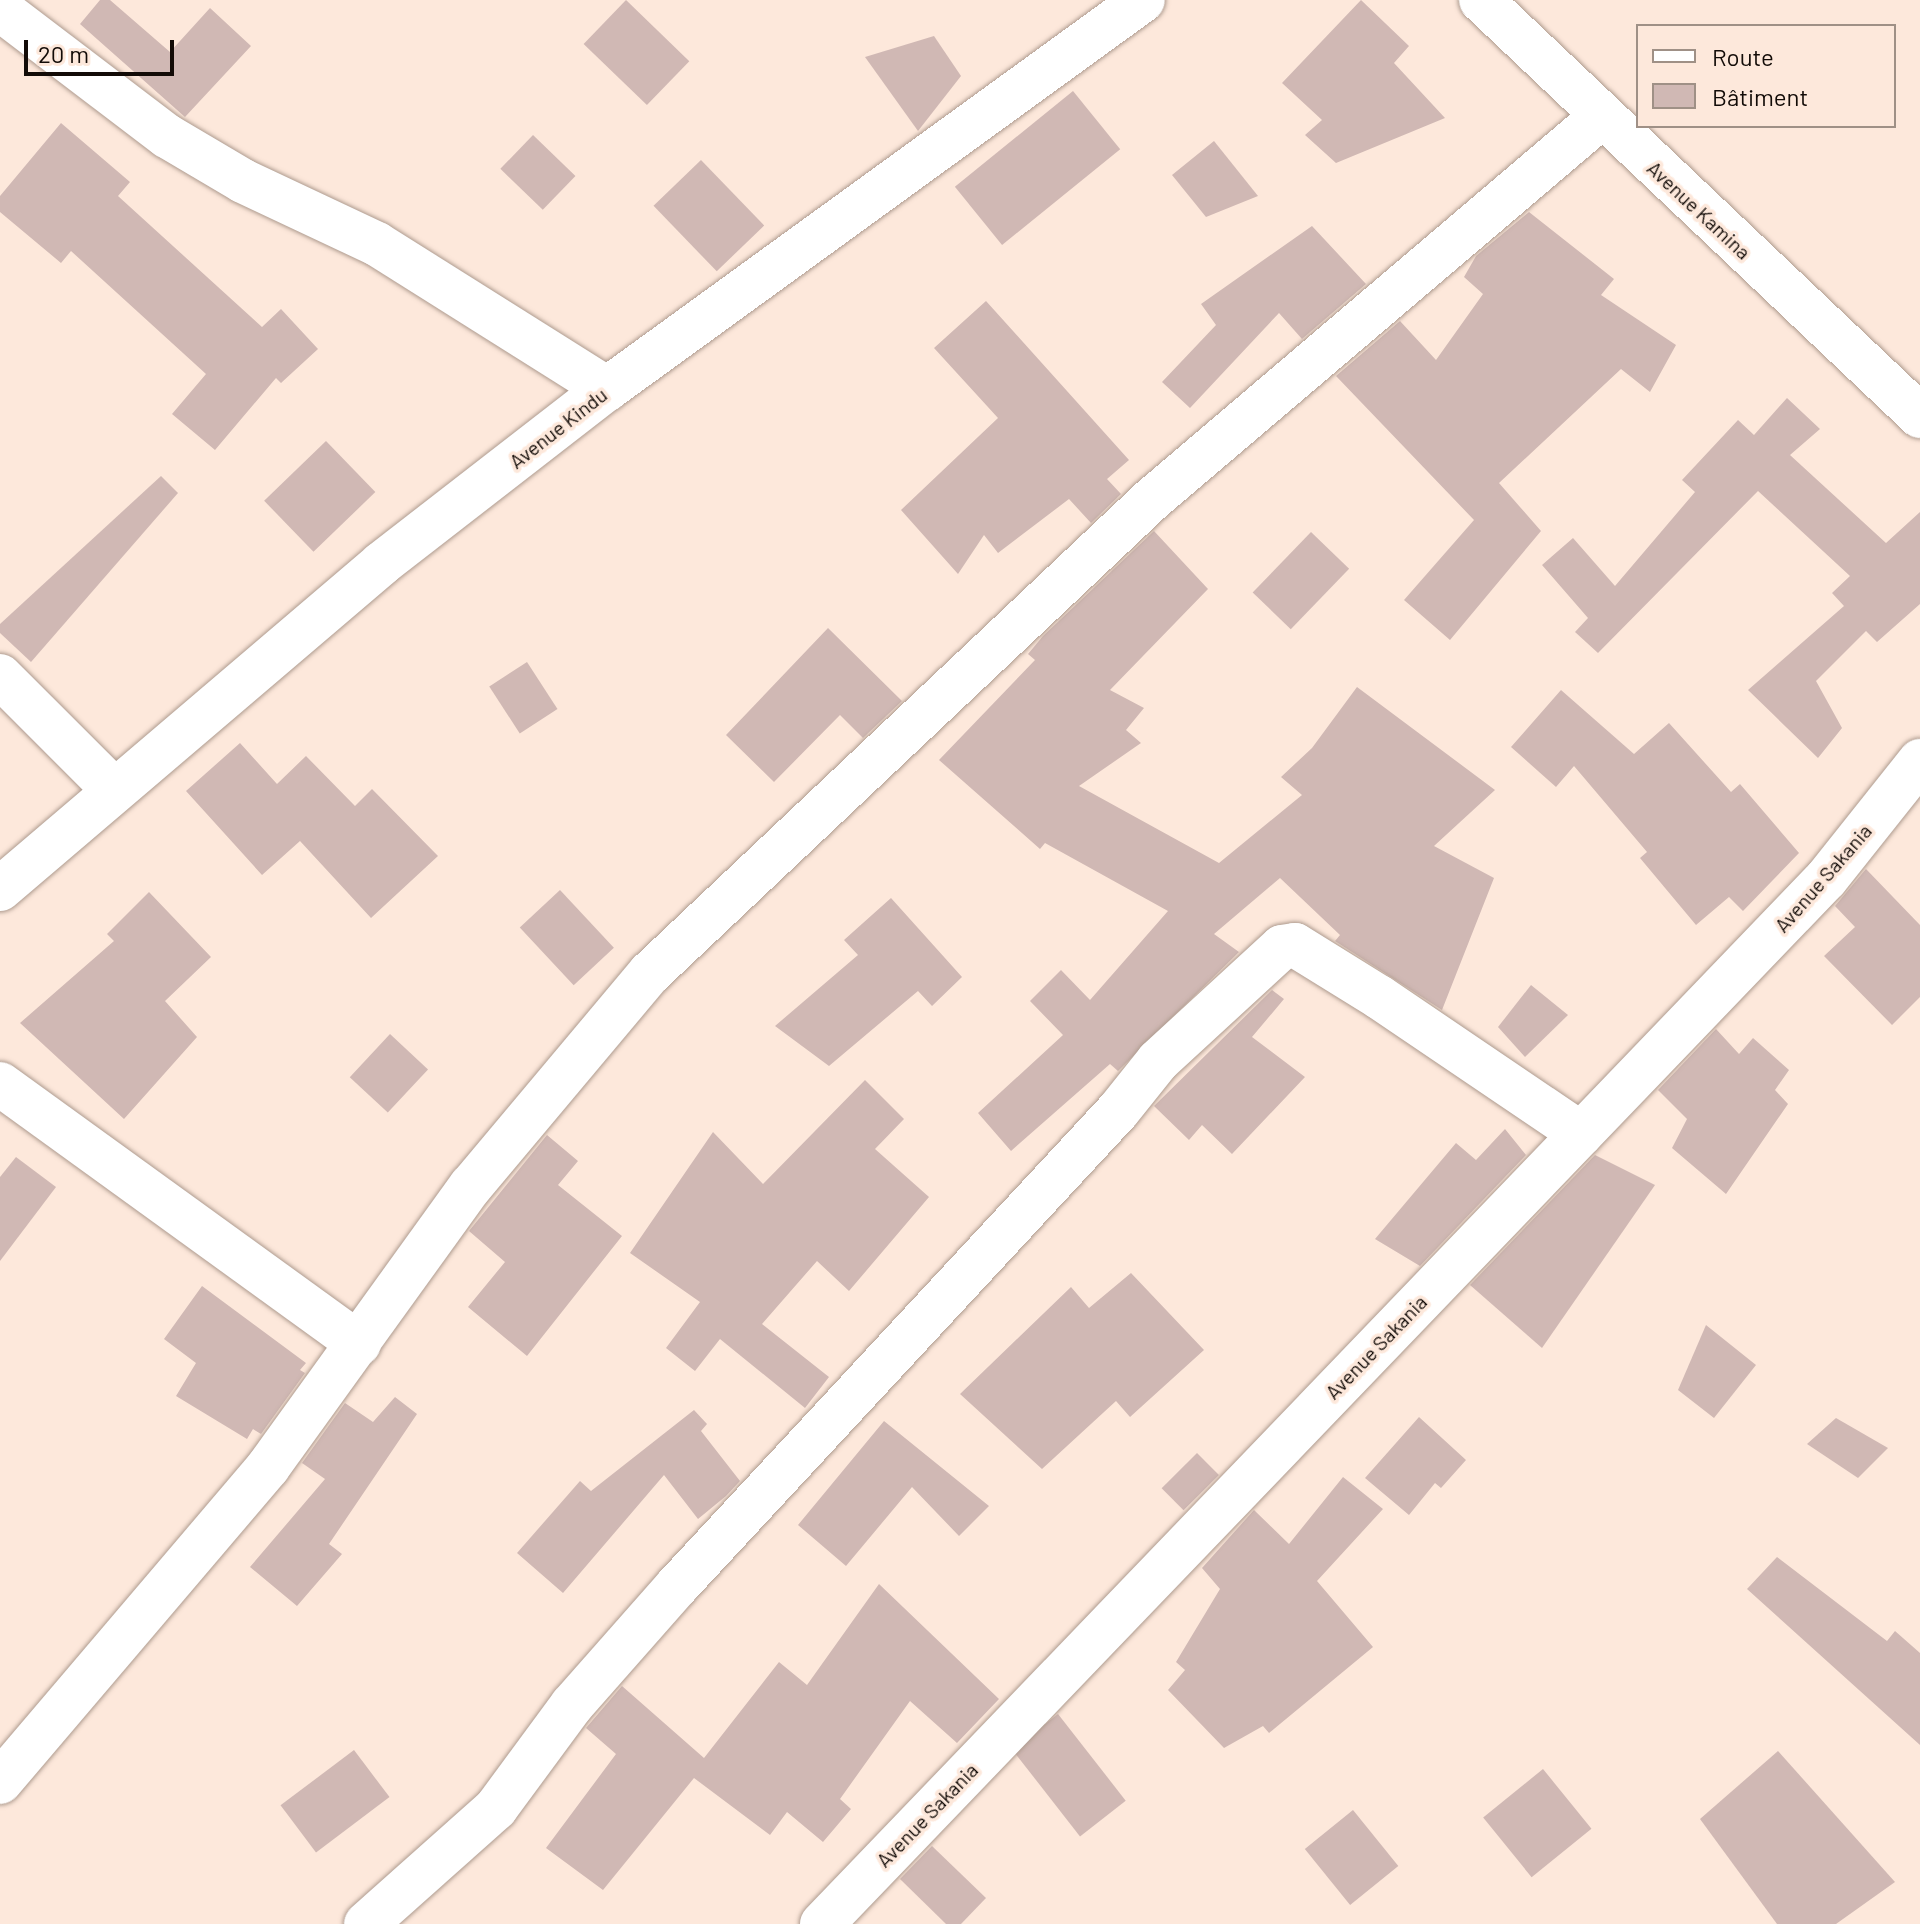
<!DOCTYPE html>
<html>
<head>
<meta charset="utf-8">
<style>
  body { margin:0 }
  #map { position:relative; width:1920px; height:1924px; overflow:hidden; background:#fde8db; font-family:Barlow,sans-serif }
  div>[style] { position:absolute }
  .building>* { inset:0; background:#d0b8b4; transform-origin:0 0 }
  .roads { filter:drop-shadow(0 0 2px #ae9b8f) drop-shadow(0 0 2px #ae9b8f) }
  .street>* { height:44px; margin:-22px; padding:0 22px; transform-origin:22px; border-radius:22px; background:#fff }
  span { translate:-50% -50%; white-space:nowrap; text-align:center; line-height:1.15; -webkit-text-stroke:7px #fde8db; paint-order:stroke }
  .street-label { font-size:20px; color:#120b07 }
  .legend { position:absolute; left:1636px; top:24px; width:260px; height:104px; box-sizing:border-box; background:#fde8db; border:2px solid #9f9086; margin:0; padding:10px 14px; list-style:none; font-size:24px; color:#120b07 }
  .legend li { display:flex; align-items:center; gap:16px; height:40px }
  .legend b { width:40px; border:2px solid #9f9086 }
  .scale { position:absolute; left:24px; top:40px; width:150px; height:36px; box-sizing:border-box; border:4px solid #120b07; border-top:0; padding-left:10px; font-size:24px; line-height:28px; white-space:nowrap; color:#120b07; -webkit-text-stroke:6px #fde8db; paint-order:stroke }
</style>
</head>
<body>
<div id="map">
  <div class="building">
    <div style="clip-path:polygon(100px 0,110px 0,170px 52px,210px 8px,251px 46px,185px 117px,80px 24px)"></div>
    <div style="left:626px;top:0;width:88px;height:61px;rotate:44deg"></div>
    <div style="clip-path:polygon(1361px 0,1409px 46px,1394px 63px,1445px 118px,1336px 163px,1305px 135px,1322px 120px,1282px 83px)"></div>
    <div style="clip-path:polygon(934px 36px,961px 76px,918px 131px,865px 57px)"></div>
    <div style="left:1073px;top:91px;width:75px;height:152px;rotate:51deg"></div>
    <div style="clip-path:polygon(61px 123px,130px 182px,118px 196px,262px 327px,281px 309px,318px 349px,281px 383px,276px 378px,215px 450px,172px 414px,206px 374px,71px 251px,61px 263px,0 212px,0 196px)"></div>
    <div style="left:533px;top:135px;width:59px;height:47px;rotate:44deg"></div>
    <div style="clip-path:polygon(1214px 141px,1258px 196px,1206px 217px,1172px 175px)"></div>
    <div style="left:701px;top:160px;width:91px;height:66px;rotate:46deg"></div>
    <div style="clip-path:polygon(1529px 212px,1614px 279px,1601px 295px,1676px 345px,1650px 392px,1621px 369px,1499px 483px,1541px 531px,1450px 640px,1404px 600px,1474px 520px,1336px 376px,1400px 321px,1436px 360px,1483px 294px,1464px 277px,1476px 256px)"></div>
    <div style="clip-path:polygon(1312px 226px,1366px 284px,1302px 339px,1279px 313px,1190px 408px,1162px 382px,1216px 325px,1201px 304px)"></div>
    <div style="clip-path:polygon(986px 301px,1129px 460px,1107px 479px,1121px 494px,1091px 523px,1069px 499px,998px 553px,984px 535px,958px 574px,901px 510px,998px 418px,934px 348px)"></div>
    <div style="clip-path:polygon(1787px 398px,1820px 429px,1790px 455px,1886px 543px,1920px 512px,1920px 604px,1877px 642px,1866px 631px,1816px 681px,1842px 728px,1818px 758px,1748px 690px,1844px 606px,1832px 593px,1850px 576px,1758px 491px,1598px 653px,1575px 632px,1588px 618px,1542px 565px,1573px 538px,1615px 586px,1695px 492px,1682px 480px,1738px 420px,1754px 435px)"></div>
    <div style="left:326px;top:441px;width:71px;height:86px;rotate:46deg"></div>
    <div style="clip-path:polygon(161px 476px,178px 493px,31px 662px,0 633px,0 624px)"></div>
    <div style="clip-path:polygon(1154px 531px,1208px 589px,1110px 690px,1144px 708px,1126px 730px,1141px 743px,1079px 786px,1219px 863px,1302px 795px,1281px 777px,1312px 748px,1357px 687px,1495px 790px,1434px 846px,1494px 878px,1442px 1010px,1335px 941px,1340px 935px,1280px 878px,1214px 934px,1239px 952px,1118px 1071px,1110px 1064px,1011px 1151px,978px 1113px,1063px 1035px,1030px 1001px,1061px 970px,1090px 1000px,1168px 911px,1045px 843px,1040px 849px,939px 760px,1035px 660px,1028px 654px,1043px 636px)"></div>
    <div style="left:1311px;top:532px;width:53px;height:84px;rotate:44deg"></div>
    <div style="clip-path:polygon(828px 628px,902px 701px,863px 738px,840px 715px,774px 782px,726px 735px)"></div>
    <div style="left:527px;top:662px;width:56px;height:45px;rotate:57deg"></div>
    <div style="clip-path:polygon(1561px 690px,1634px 754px,1669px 723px,1731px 792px,1740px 784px,1799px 853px,1743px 911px,1729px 897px,1696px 925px,1640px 858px,1647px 852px,1574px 766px,1556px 787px,1511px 747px)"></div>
    <div style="clip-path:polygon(240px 743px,277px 784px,306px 756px,355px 806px,372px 789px,438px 856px,371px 918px,300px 841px,262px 875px,186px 791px)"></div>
    <div style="clip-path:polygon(1866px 869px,1920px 925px,1920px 997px,1892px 1025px,1824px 956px,1855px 927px,1835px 906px)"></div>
    <div style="left:560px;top:890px;width:79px;height:55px;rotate:47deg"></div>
    <div style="clip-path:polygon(149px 892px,211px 957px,165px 1001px,197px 1037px,124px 1119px,20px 1023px,114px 941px,107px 934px)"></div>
    <div style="clip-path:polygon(891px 898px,962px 977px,932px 1006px,918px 991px,829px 1066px,775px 1026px,858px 955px,844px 940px)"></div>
    <div style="clip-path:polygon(1531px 985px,1568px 1015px,1525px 1057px,1498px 1027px)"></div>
    <div style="clip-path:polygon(1272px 990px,1284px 999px,1252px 1037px,1305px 1077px,1232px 1154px,1202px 1125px,1189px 1140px,1154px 1106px)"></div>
    <div style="clip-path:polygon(1716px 1029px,1739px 1054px,1753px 1038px,1789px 1070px,1775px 1090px,1788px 1104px,1726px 1194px,1672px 1148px,1687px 1119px,1658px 1090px)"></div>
    <div style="left:390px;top:1034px;width:52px;height:59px;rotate:43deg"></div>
    <div style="clip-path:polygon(865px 1080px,904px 1119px,875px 1149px,929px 1197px,849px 1291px,817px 1261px,762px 1324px,829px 1377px,805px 1408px,720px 1339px,695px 1371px,666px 1348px,700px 1302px,630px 1253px,713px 1132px,763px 1184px)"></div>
    <div style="clip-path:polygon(1505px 1129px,1526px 1155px,1420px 1266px,1375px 1239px,1456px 1143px,1476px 1160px)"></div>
    <div style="clip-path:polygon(547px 1135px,578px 1161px,558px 1185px,622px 1236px,527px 1356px,468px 1307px,505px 1262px,469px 1231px)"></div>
    <div style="clip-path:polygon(1595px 1155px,1655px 1185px,1542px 1348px,1470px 1285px)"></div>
    <div style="clip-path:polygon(16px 1157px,56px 1187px,0 1261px,0 1177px)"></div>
    <div style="clip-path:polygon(1131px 1273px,1204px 1350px,1130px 1417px,1116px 1401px,1042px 1469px,960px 1394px,1071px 1287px,1089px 1308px)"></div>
    <div style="clip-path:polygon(202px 1286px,306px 1363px,300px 1370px,305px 1373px,261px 1434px,253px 1429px,247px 1439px,176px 1396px,196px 1363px,164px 1339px)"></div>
    <div style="clip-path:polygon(1706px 1325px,1756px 1365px,1714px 1418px,1678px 1390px)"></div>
    <div style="clip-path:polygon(395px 1397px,417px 1414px,329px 1544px,342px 1554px,297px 1606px,250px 1567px,325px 1479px,302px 1463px,345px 1403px,373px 1422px)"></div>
    <div style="clip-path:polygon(694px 1410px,707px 1424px,701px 1431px,740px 1481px,726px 1496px,698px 1519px,664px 1475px,563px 1593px,517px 1553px,580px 1481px,591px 1491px)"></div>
    <div style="clip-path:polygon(1419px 1417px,1466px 1460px,1441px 1488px,1435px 1483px,1409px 1515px,1365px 1478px)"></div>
    <div style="clip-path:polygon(1836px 1418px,1888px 1448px,1858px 1478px,1807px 1444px)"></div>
    <div style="clip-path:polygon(884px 1421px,989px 1506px,959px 1536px,912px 1487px,846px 1566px,798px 1525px)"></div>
    <div style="left:1197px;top:1453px;width:31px;height:50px;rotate:45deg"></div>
    <div style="clip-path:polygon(1343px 1477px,1383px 1509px,1317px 1581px,1373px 1647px,1269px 1733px,1263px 1726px,1224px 1748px,1168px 1690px,1185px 1670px,1176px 1662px,1220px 1589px,1202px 1568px,1254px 1510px,1289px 1544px)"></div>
    <div style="clip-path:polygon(1777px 1557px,1887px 1641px,1895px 1631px,1920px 1653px,1920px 1745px,1747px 1589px)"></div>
    <div style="clip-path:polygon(879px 1584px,999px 1699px,957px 1743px,910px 1701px,840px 1799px,851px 1809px,823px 1842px,787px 1812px,770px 1835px,694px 1778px,603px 1890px,546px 1848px,616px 1754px,586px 1728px,622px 1686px,704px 1758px,779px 1662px,807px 1685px)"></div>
    <div style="left:1058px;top:1714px;width:110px;height:58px;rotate:52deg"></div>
    <div style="left:354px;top:1750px;width:59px;height:92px;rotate:53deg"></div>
    <div style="clip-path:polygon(1778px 1751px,1895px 1882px,1836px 1924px,1777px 1924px,1700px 1819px)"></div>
    <div style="left:1543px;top:1769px;width:77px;height:77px;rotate:51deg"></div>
    <div style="left:1353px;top:1810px;width:72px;height:62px;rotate:51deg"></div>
    <div style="clip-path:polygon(932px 1846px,986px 1898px,961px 1924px,946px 1924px,900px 1879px)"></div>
  </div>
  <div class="roads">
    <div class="street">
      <div style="left:1481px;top:0;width:605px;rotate:43.46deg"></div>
      <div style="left:0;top:9px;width:210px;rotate:37.3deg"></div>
      <div style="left:167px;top:136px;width:88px;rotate:30.6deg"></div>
      <div style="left:243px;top:181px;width:148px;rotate:25.2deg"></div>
      <div style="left:377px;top:244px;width:272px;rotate:32.2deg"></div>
      <div style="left:0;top:676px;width:160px;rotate:45deg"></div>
      <div style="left:0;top:889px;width:501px;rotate:-40.46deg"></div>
      <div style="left:381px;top:564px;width:286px;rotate:-37.8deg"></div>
      <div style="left:607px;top:389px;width:662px;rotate:-35.97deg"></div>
      <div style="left:0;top:1084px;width:443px;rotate:35.9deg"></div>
      <div style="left:0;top:1782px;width:414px;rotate:-49.6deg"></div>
      <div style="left:268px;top:1467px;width:347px;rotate:-54.2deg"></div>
      <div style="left:471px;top:1186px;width:278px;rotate:-50deg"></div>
      <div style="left:650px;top:973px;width:689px;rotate:-43.35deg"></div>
      <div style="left:1151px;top:500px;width:590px;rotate:-40.39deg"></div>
      <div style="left:366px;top:1924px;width:174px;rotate:-41.7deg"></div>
      <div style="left:496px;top:1808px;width:128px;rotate:-53.6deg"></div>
      <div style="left:572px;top:1705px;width:159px;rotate:-48.6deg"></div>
      <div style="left:677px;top:1586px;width:648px;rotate:-47.13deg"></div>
      <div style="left:1118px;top:1111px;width:64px;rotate:-51.3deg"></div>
      <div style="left:1158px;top:1061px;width:168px;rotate:-42.6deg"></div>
      <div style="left:1282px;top:947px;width:13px;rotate:-9deg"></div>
      <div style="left:1295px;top:945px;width:99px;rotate:31.8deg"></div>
      <div style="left:1379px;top:997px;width:244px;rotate:34.1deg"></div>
      <div style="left:822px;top:1924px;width:1449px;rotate:-46.15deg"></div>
      <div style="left:1826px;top:879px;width:151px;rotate:-51.5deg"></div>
    </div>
  </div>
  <div class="street-label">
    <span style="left:1699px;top:210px;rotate:43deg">Avenue Kamina</span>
    <span style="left:558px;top:428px;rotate:-38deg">Avenue Kindu</span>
    <span style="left:1823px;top:878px;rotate:-49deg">Avenue Sakania</span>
    <span style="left:1376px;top:1347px;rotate:-46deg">Avenue Sakania</span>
    <span style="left:927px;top:1815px;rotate:-46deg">Avenue Sakania</span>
  </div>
  <ul class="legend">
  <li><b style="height:10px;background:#fff"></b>Route</li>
  <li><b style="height:22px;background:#d0b8b4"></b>Bâtiment</li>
  </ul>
  <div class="scale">20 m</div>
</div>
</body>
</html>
